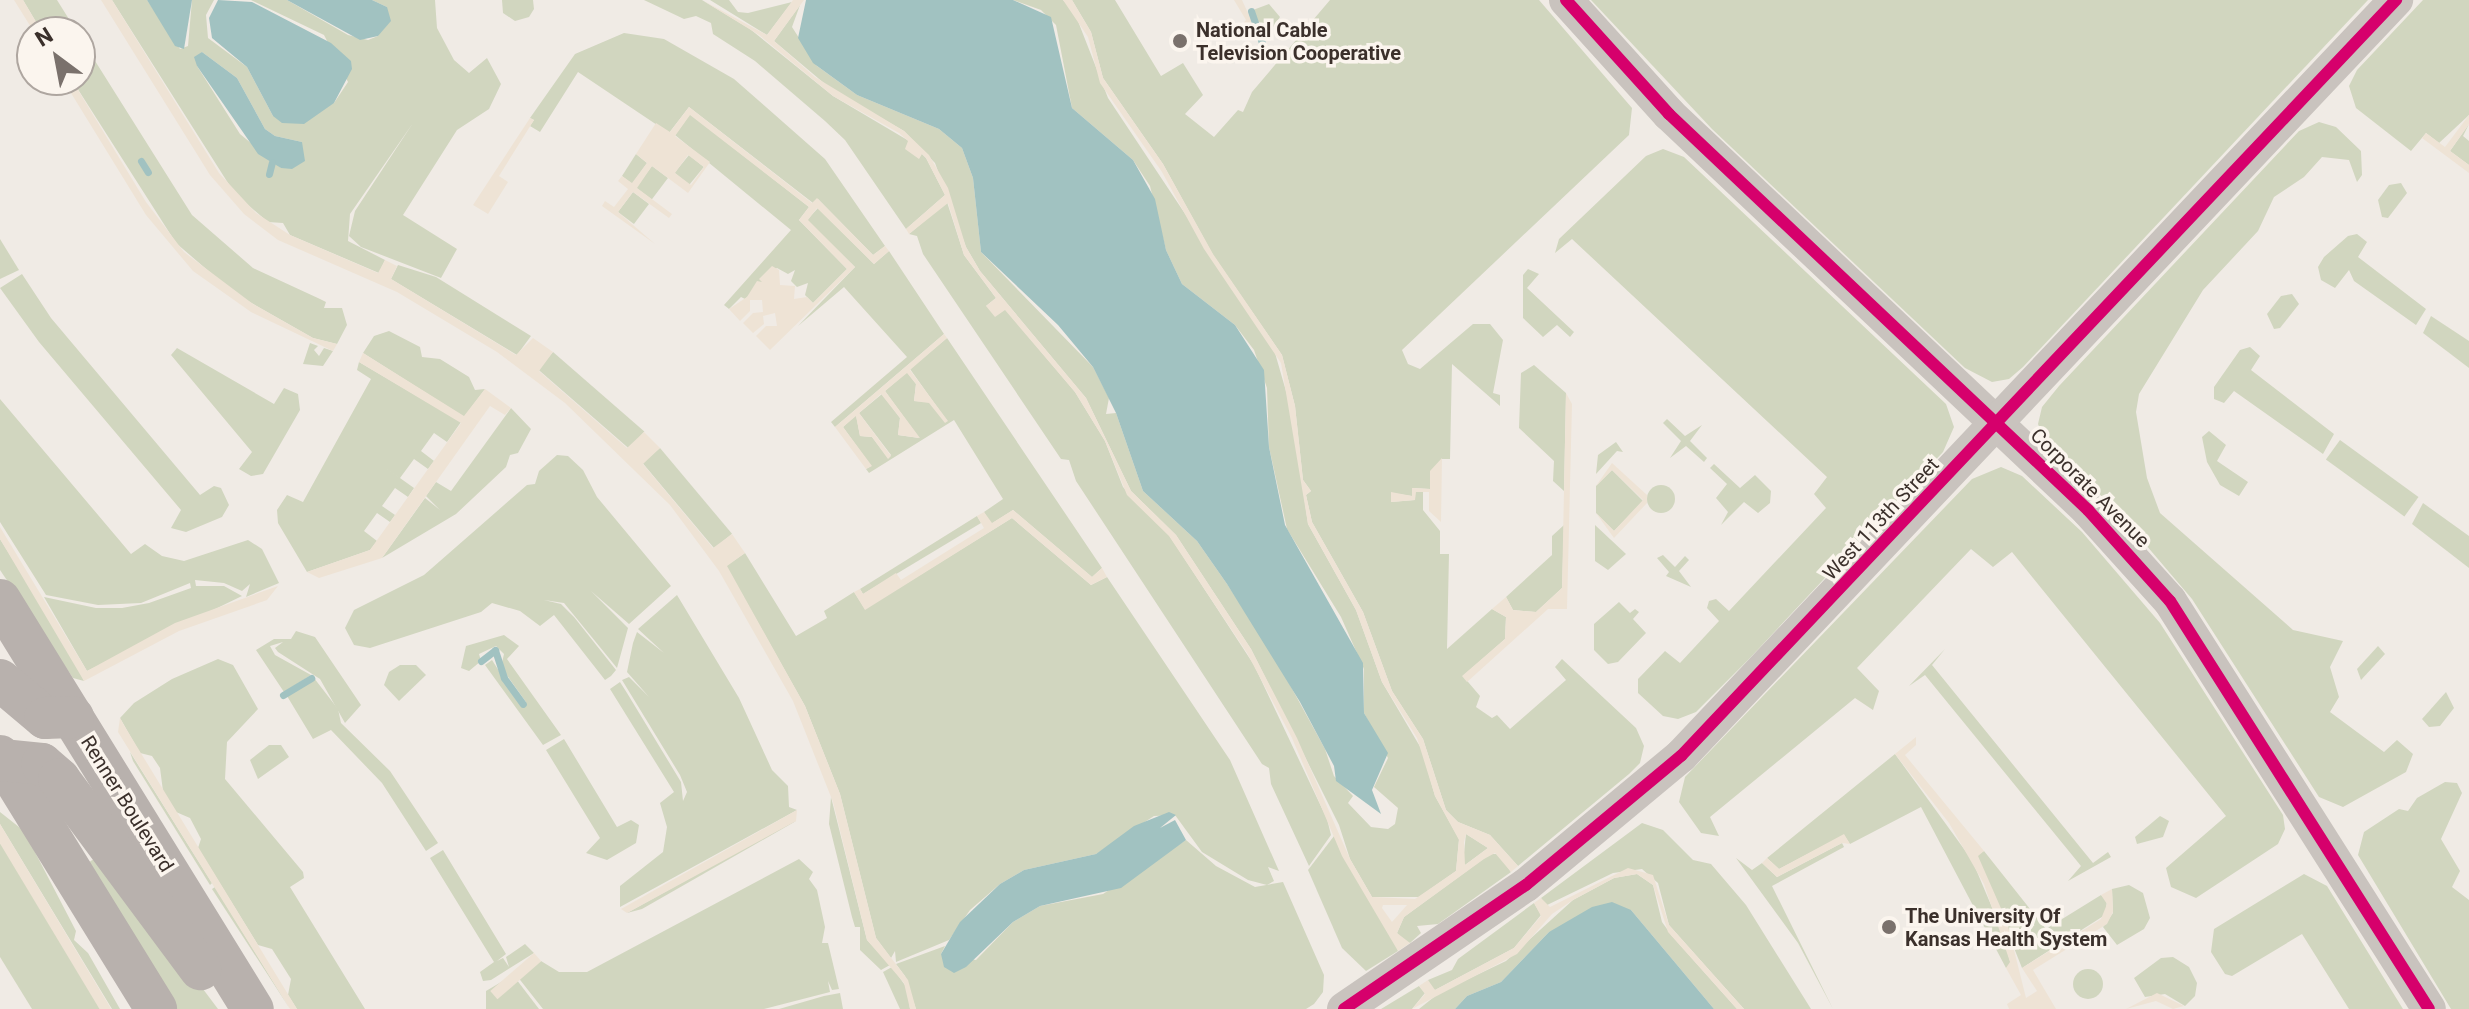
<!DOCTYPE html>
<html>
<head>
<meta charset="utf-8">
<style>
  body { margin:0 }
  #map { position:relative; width:2469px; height:1009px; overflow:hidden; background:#f0ebe5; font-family:Roboto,sans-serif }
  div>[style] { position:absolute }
  .green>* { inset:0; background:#d1d6bf; transform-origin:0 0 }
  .round { border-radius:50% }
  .plaza>* { inset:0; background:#eee3d5; transform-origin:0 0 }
  .water>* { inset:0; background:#a1c2c1 }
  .stream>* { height:7px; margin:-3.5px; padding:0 3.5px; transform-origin:3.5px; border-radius:3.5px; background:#a1c2c1 }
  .minor>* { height:34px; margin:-17px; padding:0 17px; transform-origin:17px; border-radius:17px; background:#c9c3be }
  .major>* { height:42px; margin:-21px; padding:0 21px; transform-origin:21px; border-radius:21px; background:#b8b1ad }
  .cycleway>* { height:12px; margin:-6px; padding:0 6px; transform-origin:6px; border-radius:6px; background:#d6006c }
  .dots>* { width:22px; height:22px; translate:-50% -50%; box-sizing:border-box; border:4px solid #fbf5ee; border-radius:50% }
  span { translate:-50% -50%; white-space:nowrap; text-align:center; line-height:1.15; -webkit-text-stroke:7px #fbf5ee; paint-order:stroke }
  .poi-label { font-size:20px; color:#3b302b; font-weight:700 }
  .left { translate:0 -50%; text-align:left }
  .street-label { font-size:20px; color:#3b302b }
  .north { position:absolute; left:16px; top:16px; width:80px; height:80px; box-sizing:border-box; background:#fbf5ee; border:2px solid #aea6a0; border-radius:50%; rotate:328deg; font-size:22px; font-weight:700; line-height:32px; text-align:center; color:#3b302b }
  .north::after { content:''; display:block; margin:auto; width:28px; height:36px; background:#7a716c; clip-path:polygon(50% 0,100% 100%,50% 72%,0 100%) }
</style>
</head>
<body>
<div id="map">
  <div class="green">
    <div style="clip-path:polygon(23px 0,57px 0,77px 32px,42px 32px)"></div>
    <div style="clip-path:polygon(evenodd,112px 0,147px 0,180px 49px,188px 46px,192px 0,214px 0,206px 15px,208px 38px,247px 67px,273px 116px,334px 103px,348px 82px,324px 35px,251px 0,287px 0,348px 35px,368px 40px,378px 36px,387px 7px,372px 0,435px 0,437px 28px,454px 60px,469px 73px,487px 58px,501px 84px,489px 109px,457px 130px,403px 215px,457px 249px,441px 278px,361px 247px,349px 236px,355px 211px,413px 123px,350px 214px,348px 241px,385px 260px,379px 273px,290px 235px,283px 223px,268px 222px,235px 194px,112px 0,202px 52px,237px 78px,265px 129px,275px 136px,302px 142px,281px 168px,240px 134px,197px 66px,202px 52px)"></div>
    <div style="clip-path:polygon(502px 0,533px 0,534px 9px,529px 17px,515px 21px,503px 13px)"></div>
    <div style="clip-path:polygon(644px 0,702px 0,750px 29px,833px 96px,909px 141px,919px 158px,921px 153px,926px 158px,945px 195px,906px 229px,845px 140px,825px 121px,755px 61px,713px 34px,711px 23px,696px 16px,684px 19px)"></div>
    <div style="clip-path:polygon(710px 0,729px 0,738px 12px,748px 13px,792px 2px,767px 35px)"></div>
    <div style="clip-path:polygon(1013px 0,1063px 0,1074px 11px,1108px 98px,1273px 346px,1292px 412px,1308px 524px,1356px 610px,1382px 682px,1422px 750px,1435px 796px,1459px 839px,1456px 871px,1419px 897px,1372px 897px,1350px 859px,1339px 825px,1251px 649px,1176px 535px,1131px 491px,1086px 398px,980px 271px,966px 247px,935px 163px,904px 131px,831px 89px,774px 41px,800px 5px,792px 27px,817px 66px,857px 95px,939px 129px,962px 148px,973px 178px,981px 252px,1093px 367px,1109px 398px,1106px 414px,1116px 413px,1143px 491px,1197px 541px,1227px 584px,1273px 654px,1325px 749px,1334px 776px,1353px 796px,1348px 803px,1371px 827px,1388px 829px,1395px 824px,1398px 808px,1374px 787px,1388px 758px,1364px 713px,1364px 669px,1341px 617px,1287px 529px,1269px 447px,1267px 388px,1254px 350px,1235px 325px,1182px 284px,1166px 250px,1150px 186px,1133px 160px,1072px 108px,1056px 25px,1041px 10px)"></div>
    <div style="clip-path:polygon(1072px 0,1115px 0,1161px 76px,1183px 63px,1203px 95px,1185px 114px,1214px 137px,1238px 110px,1243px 112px,1252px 92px,1330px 0,1539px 0,1632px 108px,1629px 135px,1402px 350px,1408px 364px,1420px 369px,1473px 324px,1490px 324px,1503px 340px,1493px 393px,1500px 395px,1500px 406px,1452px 364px,1450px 459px,1442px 459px,1430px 489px,1413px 488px,1412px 496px,1391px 493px,1391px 502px,1415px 500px,1415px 492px,1423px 492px,1423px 510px,1440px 531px,1440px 554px,1449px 554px,1447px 649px,1492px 609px,1506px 617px,1505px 639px,1463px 676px,1480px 696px,1476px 707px,1492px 718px,1497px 715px,1510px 729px,1566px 680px,1555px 667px,1562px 659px,1636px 728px,1644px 746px,1640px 763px,1629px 774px,1518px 866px,1490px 835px,1458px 822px,1446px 810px,1423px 739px,1392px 691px,1363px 612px,1312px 522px,1306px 495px,1311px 491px,1303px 480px,1295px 406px,1282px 355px,1213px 255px,1163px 164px,1103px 78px,1091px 32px)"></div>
    <div style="clip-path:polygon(1591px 0,2368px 0,2023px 367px,2009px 379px,1992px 382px,1965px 368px,1712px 129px)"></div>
    <div style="clip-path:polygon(2423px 0,2469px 0,2469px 115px,2439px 143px,2426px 133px,2411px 151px,2356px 108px,2349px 86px,2357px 70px)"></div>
    <div style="clip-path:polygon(1269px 4px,1280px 17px,1264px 41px,1253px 10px)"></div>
    <div style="clip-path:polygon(624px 33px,664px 39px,734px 79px,825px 159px,885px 246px,873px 255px,818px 199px,813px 203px,689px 107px,669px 133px,578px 72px,540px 132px,530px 126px,534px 120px,530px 118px,575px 54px)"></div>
    <div style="clip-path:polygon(80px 37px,192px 215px,253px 268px,320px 299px,326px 302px,324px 308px,342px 308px,347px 325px,337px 344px,313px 338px,234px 293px,176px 243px,72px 80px,80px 80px)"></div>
    <div style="clip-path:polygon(690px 114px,809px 207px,799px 220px,847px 269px,813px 303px,805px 295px,808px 283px,797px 287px,791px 281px,795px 270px,788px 274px,777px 268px,760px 279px,763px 282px,745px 299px,741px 297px,729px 309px,724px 305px,791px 230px,675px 135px)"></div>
    <div style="clip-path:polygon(2319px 122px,2336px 127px,2361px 151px,2362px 175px,2357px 182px,2349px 160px,2322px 157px,2304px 177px,2274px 197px,2258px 231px,2203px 290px,2139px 394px,2136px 412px,2147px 478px,2160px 513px,2293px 630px,2343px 641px,2330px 667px,2339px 697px,2330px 712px,2384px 752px,2397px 740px,2413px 754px,2406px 772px,2343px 807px,2319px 797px,2192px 599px,2117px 511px,2045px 442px,2038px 424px,2042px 407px,2059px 386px,2299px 131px)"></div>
    <div style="clip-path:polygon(2469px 124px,2463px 136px,2469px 141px,2469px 165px,2450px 151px)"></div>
    <div style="clip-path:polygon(1663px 149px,1684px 157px,1946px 404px,1954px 427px,1943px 452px,1749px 659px,1696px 712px,1678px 719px,1663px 716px,1638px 693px,1638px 679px,1665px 651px,1680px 663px,1719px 621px,1707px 608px,1709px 601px,1716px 599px,1729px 611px,1826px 508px,1814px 494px,1827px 477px,1572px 239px,1555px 253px,1559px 239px,1646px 156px)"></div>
    <div style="clip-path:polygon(636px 154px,647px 163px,632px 184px,622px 176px)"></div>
    <div style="left:689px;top:155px;width:19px;height:23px;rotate:39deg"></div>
    <div style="left:652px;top:166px;width:20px;height:27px;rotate:37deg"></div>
    <div style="clip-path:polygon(2401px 183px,2407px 193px,2388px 218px,2382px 217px,2378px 200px,2389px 185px)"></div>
    <div style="left:633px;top:192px;width:20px;height:25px;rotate:37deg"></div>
    <div style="clip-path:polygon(947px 202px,964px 255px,996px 298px,986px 306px,1005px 309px,1075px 392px,1105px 441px,1123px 487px,1169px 535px,1254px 665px,1327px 819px,1331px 835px,1309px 866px,1271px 784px,1269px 768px,1262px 764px,1076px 481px,1069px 460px,1061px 459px,923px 254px,917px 236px,909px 234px)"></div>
    <div style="clip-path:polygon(818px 208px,874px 264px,889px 251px,944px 334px,835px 427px,831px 422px,907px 357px,844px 287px,798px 326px,855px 267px,807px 220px)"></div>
    <div style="clip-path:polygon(2357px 234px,2367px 242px,2358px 257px,2426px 309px,2416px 325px,2354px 281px,2349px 270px,2335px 288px,2321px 280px,2318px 267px,2324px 257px,2348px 236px)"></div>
    <div style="clip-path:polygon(0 239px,19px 270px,0 279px)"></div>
    <div style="clip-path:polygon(398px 265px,436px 277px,531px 336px,517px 355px,391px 279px)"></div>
    <div style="clip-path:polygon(1528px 269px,1539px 274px,1527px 288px,1574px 332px,1570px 337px,1557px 325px,1543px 337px,1523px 318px,1523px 275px)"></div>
    <div style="clip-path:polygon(22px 274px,51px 318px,200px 495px,214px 486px,221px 488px,229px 505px,222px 517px,186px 532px,171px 528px,181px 510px,39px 342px,0 288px)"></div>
    <div style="clip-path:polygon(2292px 294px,2299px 304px,2280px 328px,2274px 329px,2267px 314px,2281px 296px)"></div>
    <div style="clip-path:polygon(2431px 316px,2469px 341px,2469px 368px,2423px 333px)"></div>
    <div style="clip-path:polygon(389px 331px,420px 347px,422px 357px,440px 359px,469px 377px,475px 390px,485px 389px,464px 417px,363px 353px,374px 336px)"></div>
    <div style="clip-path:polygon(947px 338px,1102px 568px,1092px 577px,1013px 510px,991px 524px,984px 512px,1003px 499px,954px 420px,869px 473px,866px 469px,871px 466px,843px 427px,856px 415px,860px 436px,872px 437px,888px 458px,891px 455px,859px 413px,882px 394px,900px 418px,898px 435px,919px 438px,885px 391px,907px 372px,916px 384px,914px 401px,929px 402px,947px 421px,910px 369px)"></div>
    <div style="clip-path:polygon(310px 343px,318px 346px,314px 350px,319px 356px,324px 348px,333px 351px,323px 366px,303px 364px)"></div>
    <div style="clip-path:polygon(2250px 347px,2260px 356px,2251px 370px,2334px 434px,2323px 454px,2234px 391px,2224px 403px,2214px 399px,2214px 387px,2240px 350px)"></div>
    <div style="clip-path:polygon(177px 348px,274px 404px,284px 388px,298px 394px,300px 410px,263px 474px,251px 476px,239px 469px,252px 452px,171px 355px)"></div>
    <div style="left:553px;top:352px;width:121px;height:23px;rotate:41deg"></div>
    <div style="clip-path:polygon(359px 362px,461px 422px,447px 442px,434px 433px,421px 451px,434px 461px,428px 469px,414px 459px,400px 478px,369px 456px,414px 488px,408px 497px,395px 488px,382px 506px,395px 515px,390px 522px,377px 513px,364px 531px,377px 541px,370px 550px,307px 572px,278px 523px,277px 510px,287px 495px,303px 502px,371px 379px,357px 370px)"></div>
    <div style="clip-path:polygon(1534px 365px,1566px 393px,1564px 491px,1553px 481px,1554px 461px,1519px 428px,1521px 373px)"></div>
    <div style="clip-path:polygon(0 399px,131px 554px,145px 544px,162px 556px,184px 561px,248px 540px,262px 549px,279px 583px,246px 597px,250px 584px,242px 591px,224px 583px,195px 580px,196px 586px,224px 586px,242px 596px,87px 671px,44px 597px,96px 608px,122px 608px,149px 603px,191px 588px,190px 583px,141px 603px,98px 605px,46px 595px,0 522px)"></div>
    <div style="clip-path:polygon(511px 408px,531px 429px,518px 453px,510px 455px,506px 467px,456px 514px,382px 558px,425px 498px,440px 510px,426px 496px,436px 482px,451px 491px)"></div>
    <div style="clip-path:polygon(1667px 419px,1685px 436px,1702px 425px,1690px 441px,1707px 458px,1704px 462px,1686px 446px,1670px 458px,1681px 441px,1663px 423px)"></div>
    <div style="clip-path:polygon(2209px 431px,2226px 445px,2217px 461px,2248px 482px,2239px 496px,2220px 485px,2207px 462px,2202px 437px)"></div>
    <div style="left:2340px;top:440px;width:97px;height:24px;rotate:36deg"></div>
    <div style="clip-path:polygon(1616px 442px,1623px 452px,1617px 451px,1596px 474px,1598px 455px)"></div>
    <div style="left:660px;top:448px;width:112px;height:23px;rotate:50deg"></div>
    <div style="clip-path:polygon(557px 455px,568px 456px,583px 470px,597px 497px,671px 586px,629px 624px,591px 591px,628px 628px,617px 668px,564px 603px,544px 600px,561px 604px,574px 617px,616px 670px,611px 676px,605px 680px,554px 615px,540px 626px,520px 611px,492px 603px,481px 612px,370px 648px,354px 645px,345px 628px,354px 610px,424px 575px,527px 485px,535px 484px,539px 471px)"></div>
    <div style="clip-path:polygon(1714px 464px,1740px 488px,1755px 475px,1771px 491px,1770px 503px,1758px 513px,1744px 502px,1721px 525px,1728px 512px,1716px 498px,1727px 484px,1710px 468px)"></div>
    <div style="clip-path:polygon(2001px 467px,2022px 476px,2082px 532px,2160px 623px,2283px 815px,2285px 829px,2278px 844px,2196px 898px,2171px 887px,2166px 868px,2226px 816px,2012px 552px,1993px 567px,1971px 549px,1857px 668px,1879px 691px,1873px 710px,1855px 698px,1710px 817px,1719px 836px,1701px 833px,1679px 802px,1685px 777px,1972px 479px)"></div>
    <div style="clip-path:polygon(1612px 470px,1643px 501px,1614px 531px,1596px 513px,1596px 486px)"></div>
    <div class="round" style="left:1647px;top:485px;width:28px;height:28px"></div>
    <div style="clip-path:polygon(2423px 503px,2469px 536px,2469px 568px,2412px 524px)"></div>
    <div style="clip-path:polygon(977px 516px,981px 523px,863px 594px,860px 589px)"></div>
    <div style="clip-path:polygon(1012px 518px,1091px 585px,1107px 577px,1230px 760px,1279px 871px,1268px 867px,1274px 881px,1267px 885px,1248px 880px,1202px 852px,1175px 815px,1154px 816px,1096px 854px,1024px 870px,1000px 884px,970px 910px,949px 940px,896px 962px,895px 951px,891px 958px,876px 938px,840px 794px,805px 706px,726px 566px,745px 553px,796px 636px,827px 618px,824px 611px,854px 592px,865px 609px)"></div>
    <div style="clip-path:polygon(1564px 525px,1562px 588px,1536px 612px,1513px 610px,1506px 597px,1552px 555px,1552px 536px)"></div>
    <div style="clip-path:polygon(1595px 525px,1626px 554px,1608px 570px,1595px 561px)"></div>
    <div style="clip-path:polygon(0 539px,71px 653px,84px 681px,73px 678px,0 570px)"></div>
    <div style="clip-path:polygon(1663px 555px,1675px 567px,1685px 556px,1689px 560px,1679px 571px,1691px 587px,1666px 576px,1669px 572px,1657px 558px)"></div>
    <div style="clip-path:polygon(677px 595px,739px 698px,772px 770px,788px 786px,789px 807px,797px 810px,620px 907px,620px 886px,663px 852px,667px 827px,660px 803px,674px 792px,610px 689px,620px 682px,627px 693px,681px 782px,683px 801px,687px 792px,680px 775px,622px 680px,629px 677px,649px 697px,627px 672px,633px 643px,637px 632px,664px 653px,638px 629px)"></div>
    <div style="clip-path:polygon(1619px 602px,1630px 613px,1635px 609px,1639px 612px,1633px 619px,1646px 633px,1618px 662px,1608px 664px,1594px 650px,1594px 624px)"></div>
    <div style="clip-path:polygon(296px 631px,315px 637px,361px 705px,345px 723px,320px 679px,278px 652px,275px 648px,283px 642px,270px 646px,275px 655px,311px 675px,284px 692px,256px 650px,274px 639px,291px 639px)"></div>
    <div style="clip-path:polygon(504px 635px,519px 646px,507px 659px,561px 735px,543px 745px,485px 665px,492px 660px,520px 704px,526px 702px,501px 667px,504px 654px,496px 646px,479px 654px,481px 661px,469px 671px,461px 668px,466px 646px)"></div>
    <div style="clip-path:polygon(2378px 646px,2385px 654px,2361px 680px,2357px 669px)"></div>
    <div style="clip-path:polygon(1945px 649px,1932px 665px,2093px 863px,2108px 852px,2111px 857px,2068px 881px,2081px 866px,1925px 675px,1909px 686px)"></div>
    <div style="clip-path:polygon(218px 659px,233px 665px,258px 709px,227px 742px,225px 779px,303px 872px,304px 878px,290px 887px,365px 1009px,297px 1009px,288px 995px,291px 979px,272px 949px,258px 945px,198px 848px,201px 839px,190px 818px,176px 812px,163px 791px,160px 768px,152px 756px,140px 753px,120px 718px,134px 703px,172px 679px)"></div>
    <div style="clip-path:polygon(400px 665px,416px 665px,426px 675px,399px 701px,384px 685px,389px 672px)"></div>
    <div style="clip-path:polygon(314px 678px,338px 709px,341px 723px,390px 771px,438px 843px,426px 851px,382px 783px,331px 730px,313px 739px,287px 696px)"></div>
    <div style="clip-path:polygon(2446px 692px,2454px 708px,2440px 726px,2429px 727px,2422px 719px)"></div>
    <div style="clip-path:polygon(564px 739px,617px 827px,631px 820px,639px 825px,636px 843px,607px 860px,586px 853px,600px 838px,546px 750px)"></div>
    <div style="clip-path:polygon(269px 745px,281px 745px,289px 757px,258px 779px,250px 760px)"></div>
    <div style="clip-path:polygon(130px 752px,212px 883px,210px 885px,133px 761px)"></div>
    <div style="clip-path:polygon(1895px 754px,1972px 860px,2002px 931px,2011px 965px,2006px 968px,1921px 807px,1850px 844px,1844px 835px,1779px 869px,1767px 858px)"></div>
    <div style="clip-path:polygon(2445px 782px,2457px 783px,2462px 793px,2441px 839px,2460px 871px,2452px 887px,2469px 900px,2469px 1009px,2451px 1009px,2358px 855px,2364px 832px,2399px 809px,2408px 811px,2417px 798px)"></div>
    <div style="clip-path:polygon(831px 797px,867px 940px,890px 965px,881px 970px,860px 950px,860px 927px,855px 927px,852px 917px,829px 824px)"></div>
    <div style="clip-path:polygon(0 812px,24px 831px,76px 931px,74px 940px,88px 953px,120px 1009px,112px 1009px,0 824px)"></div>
    <div style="clip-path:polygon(2160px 816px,2169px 821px,2163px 837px,2137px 844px,2135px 837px)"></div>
    <div style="clip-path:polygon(796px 821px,642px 909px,627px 913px,789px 823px)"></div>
    <div style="clip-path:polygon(1642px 823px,1663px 830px,1693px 860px,1711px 864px,1746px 905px,1811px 1009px,1744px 1009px,1669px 925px,1658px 883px,1642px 869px,1613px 873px,1545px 906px,1541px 898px)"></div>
    <div style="clip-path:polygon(0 834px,106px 1009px,32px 1009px,0 957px)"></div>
    <div style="clip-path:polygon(1466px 834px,1488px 848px,1465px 865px,1463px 862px)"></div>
    <div style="clip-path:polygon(1334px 836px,1396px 943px,1398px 951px,1366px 971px,1342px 948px,1308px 870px)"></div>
    <div style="clip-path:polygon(1186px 840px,1216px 866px,1255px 887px,1283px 882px,1324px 975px,1323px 992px,1314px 1004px,1306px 1009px,916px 1009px,905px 976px,896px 964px,945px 946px,941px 954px,976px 960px,1013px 922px,1040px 906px,1103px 894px)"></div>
    <div style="clip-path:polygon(1842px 843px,1844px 847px,1772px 886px,1833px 1009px,1798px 943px,1736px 858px,1752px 870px,1762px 863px,1777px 877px)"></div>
    <div style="clip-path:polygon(443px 850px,503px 949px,506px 954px,497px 961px,503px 958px,509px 967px,506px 957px,525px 944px,534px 953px,491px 980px,483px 981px,480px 972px,494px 962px,430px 858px)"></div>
    <div style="clip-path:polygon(1984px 851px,2046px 929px,2101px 895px,2107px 901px,2105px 915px,2022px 968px,1977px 855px)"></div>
    <div style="clip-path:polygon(102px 854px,218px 1009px,170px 1009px,86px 864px)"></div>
    <div style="clip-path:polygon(1490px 854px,1498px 854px,1511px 872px,1438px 924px,1417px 926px,1421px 933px,1410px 943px,1402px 940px,1397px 933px,1404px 917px)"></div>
    <div style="clip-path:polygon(799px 859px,813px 872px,809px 879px,817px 890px,825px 927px,822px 943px,828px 943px,839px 989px,832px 990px,828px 981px,830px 992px,764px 1009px,543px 1009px,517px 976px,541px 961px,559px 972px,587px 972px)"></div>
    <div style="clip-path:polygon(1637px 874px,1653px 885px,1662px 922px,1672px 936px,1737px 1009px,1714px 1009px,1631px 910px,1549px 932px,1501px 982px,1467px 996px,1455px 1009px,1419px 1009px,1439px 993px,1506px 961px,1573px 900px,1614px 878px)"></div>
    <div style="clip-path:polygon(2304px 874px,2327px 886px,2403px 1009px,2349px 1009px,2302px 934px,2232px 976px,2225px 974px,2211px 952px,2214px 929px)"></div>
    <div style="clip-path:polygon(2129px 885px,2143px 893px,2150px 918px,2144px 929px,2117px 945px,2103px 927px,2113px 913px,2112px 889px)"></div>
    <div style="clip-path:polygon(215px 887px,290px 1009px,212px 889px)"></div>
    <div style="clip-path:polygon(1534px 903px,1541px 915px,1514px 948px,1435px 990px,1429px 986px,1428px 980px,1452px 970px,1458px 959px)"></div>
    <div style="clip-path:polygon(2173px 957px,2189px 967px,2197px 983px,2195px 996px,2185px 1006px,2165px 994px,2145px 997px,2134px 978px,2161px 958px)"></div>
    <div style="clip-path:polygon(892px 967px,907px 988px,910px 1009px,900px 1009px,883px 972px)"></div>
    <div class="round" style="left:2073px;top:969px;width:30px;height:30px"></div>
    <div style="clip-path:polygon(513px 975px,539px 1009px,486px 1009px,486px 991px)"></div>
    <div style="clip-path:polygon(1419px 986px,1425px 993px,1412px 1009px,1381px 1009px)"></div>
    <div style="clip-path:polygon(840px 993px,843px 1009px,779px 1009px,824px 996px)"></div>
  </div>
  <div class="plaza">
    <div style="clip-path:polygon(14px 0,23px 0,42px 32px,34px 32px)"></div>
    <div style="clip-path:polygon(101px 0,112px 0,219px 173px,256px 213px,290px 235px,378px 273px,385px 260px,397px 266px,391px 279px,516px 355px,533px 338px,553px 352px,539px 371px,627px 448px,644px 432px,660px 448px,643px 464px,713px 548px,732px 534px,745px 553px,727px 566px,805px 706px,840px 794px,876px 938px,908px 980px,916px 1009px,910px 1009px,904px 983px,867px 940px,833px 802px,793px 701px,719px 571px,670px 505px,565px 403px,497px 352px,397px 292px,278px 240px,244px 214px,210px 175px)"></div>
    <div style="clip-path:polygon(evenodd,702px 0,767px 35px,793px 0,804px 0,774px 41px,815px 77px,904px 131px,929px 155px,948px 188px,966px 247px,980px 271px,1086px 398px,1131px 491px,1176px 535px,1251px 649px,1297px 738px,1350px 859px,1372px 897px,1415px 899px,1456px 871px,1459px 840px,1435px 796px,1417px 738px,1382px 682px,1356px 610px,1308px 524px,1281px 363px,1204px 249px,1162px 172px,1100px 83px,1088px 37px,1063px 0,1072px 0,1091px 32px,1103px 78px,1163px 164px,1213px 254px,1282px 355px,1295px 406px,1303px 480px,1311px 491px,1306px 495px,1312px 522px,1363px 612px,1392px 691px,1423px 739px,1446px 810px,1458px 822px,1490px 835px,1518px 866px,1511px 872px,1495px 853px,1484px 859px,1404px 917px,1397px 933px,1410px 943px,1398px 951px,1342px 856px,1292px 738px,1247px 653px,1169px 536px,1127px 495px,1105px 441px,1075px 392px,1005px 310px,995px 317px,986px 306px,996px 298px,964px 255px,948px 203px,909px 234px,906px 229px,945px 195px,926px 158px,922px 154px,919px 159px,905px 149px,908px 141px,899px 133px,833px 96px,759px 35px,702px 0,1466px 834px,1488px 848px,1465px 865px,1464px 842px,1466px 834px,702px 0,1407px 905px,1392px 922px,1382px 908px,1383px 905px,1407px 905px)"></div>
    <div style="clip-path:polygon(1234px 0,1242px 0,1253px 24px,1231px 38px,1246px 20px)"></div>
    <div style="clip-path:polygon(63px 80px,72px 80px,146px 202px,184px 252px,253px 304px,313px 338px,337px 344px,333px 351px,251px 312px,193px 271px,146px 215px)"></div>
    <div style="clip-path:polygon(evenodd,689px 107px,812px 203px,817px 198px,873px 255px,885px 246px,889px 251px,874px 264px,817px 208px,808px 220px,855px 267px,770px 350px,756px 336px,766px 326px,777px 326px,775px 313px,763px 316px,764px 324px,753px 333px,743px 323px,753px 313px,763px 312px,762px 300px,750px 300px,750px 311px,740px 321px,729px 309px,747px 297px,757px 281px,762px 282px,759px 279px,772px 266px,779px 270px,780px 285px,795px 286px,794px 299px,807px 297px,813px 303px,847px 269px,799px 220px,809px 207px,690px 115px,675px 136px,710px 162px,688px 193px,652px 166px,637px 188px,672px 214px,669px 218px,633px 192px,618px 212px,655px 244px,602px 206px,605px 201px,614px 207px,628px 189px,618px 181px,622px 176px,632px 183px,647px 163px,636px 154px,656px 123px,670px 132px,689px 107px,688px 155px,704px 167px,691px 185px,675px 173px,688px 155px)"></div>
    <div style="clip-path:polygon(2469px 115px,2469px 124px,2450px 151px,2469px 165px,2469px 173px,2422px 138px,2426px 133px,2445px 147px)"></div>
    <div style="clip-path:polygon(530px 118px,534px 120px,499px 176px,508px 182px,488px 214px,473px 205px)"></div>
    <div style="clip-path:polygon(944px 334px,947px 338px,910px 370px,948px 421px,945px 423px,929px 403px,914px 401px,916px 384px,907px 373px,885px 391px,920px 438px,898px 435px,900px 418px,881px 394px,859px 413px,891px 456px,888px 459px,872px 437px,860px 436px,856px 416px,843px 427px,872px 466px,866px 469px,835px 427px)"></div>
    <div style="clip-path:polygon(363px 353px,464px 416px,485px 389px,511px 408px,505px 415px,490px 406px,382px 558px,319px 578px,307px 572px,370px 550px,461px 423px,359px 362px)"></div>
    <div style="clip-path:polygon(1566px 393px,1572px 404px,1567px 609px,1548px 609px,1467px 682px,1462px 676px,1505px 639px,1506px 617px,1492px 609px,1506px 597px,1513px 610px,1536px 612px,1562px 588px)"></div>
    <div style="clip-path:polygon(1442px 458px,1441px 522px,1429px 511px,1429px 492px,1416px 492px,1415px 500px,1391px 502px,1391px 492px,1412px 496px,1412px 488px,1430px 489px,1430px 471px)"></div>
    <div style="clip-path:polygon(1612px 463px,1647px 495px,1647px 503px,1614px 538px,1596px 513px,1614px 531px,1643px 500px,1612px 470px,1596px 486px)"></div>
    <div style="clip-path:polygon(1013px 510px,1092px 577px,1102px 568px,1107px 577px,1091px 585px,1012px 518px,865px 610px,854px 592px,860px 589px,863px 594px,896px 573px,901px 580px,984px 528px,977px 516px,984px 512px,992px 523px)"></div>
    <div style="clip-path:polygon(0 527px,87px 671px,175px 623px,278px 586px,267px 600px,179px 631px,84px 681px,0 539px)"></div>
    <div style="clip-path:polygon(120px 718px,125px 727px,297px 1009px,290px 1009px,118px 732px)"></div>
    <div style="clip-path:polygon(1916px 737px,1916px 745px,1905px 755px,1984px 851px,1978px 856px,2007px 922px,2026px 998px,2037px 991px,2022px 968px,2101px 919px,2107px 904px,2101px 895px,2112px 889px,2113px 912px,2107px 924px,2033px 970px,2056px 1009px,2009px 1009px,2007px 1004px,2021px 995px,2006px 968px,2010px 962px,1984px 884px,1949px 823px,1895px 754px)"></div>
    <div style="clip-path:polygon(797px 810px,796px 821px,627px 913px,621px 909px)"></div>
    <div style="left:0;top:824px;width:216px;height:10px;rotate:59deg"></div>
    <div style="clip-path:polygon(1844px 834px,1850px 844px,1842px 843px,1777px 877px,1762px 863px,1767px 858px,1779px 869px)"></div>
    <div style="clip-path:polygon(1628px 868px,1653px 875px,1669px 925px,1744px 1009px,1737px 1009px,1668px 932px,1653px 885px,1637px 874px,1614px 878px,1573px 900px,1552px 914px,1517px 954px,1412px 1009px,1425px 994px,1419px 986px,1428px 980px,1435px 990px,1514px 948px,1541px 916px,1534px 903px,1541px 898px,1550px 907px)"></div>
    <div style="left:534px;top:953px;width:11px;height:58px;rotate:49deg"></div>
    <div style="clip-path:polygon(2157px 993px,2184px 1006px,2173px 1009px,2156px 1001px,2126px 1009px)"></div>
  </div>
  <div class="water">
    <div style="clip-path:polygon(147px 0,192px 0,184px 49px,175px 46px)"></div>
    <div style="clip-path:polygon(218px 0,252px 2px,331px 43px,351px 61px,352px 69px,334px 103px,304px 124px,282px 123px,273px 116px,247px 67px,212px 38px,209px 18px)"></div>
    <div style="clip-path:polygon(287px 0,372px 0,387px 7px,391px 21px,378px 36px,360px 40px)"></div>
    <div style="clip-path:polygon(806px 0,1013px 0,1051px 17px,1072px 108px,1133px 160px,1155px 199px,1166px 250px,1182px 284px,1235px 325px,1264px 370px,1269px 447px,1285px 525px,1363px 663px,1364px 713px,1388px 753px,1372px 790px,1381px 814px,1336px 781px,1334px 766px,1300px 702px,1227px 584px,1197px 541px,1143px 491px,1116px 413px,1093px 367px,1058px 325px,981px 252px,973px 178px,962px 148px,939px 129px,857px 95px,813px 63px,798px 38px)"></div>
    <div style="clip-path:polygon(202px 52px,237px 78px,265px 129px,275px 136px,302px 142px,305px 161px,292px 169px,281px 168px,258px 154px,197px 66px,194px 57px)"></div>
    <div style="clip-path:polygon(1169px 812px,1176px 815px,1160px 828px,1175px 820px,1186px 840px,1121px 888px,1040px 906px,1013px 922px,966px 967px,954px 973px,944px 967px,941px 954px,960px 922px,1000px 884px,1024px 870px,1096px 854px,1134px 826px)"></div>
    <div style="clip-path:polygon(1612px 902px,1631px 910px,1714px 1009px,1455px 1009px,1467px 996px,1501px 982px,1549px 932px,1592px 907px)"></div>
  </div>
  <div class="stream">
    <div style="left:1251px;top:11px;width:34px;rotate:71deg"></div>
    <div style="left:141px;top:161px;width:13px;rotate:58deg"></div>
    <div style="left:269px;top:174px;width:12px;rotate:-76deg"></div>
    <div style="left:481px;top:661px;width:18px;rotate:-38deg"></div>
    <div style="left:495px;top:650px;width:29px;rotate:72deg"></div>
    <div style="left:504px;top:678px;width:32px;rotate:54deg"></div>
    <div style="left:283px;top:695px;width:33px;rotate:-31deg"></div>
  </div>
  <div class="minor">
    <div style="left:1566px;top:0;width:154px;rotate:47.9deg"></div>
    <div style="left:1669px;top:114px;width:577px;rotate:43.38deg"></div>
    <div style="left:2088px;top:510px;width:122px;rotate:48deg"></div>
    <div style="left:2170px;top:601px;width:483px;rotate:57.6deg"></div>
    <div style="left:1344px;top:1009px;width:220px;rotate:-34.3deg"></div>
    <div style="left:1526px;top:885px;width:202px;rotate:-39.8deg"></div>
    <div style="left:1681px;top:756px;width:1041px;rotate:-46.6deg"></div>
  </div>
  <div class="major">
    <div style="left:0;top:600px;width:481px;rotate:58.3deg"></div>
    <div style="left:0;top:680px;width:59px;rotate:40.2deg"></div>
    <div style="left:45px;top:718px;width:28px;rotate:-2deg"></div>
    <div style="left:0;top:756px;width:297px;rotate:58.3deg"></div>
    <div style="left:2px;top:760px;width:40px;rotate:5.7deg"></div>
    <div style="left:42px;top:764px;width:23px;rotate:41deg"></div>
    <div style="left:59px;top:779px;width:237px;rotate:53.4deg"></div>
  </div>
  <div class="cycleway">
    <div style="left:1566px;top:0;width:154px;rotate:47.9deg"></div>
    <div style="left:1669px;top:114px;width:577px;rotate:43.38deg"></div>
    <div style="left:2088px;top:510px;width:122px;rotate:48deg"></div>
    <div style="left:2170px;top:601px;width:483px;rotate:57.6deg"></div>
    <div style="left:1344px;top:1009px;width:220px;rotate:-34.3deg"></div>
    <div style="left:1526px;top:885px;width:202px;rotate:-39.8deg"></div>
    <div style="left:1681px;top:756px;width:1041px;rotate:-46.6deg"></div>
  </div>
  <div class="dots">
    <div style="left:1180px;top:41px;background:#7a716c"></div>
    <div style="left:1889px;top:927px;background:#7a716c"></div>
  </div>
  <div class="poi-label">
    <span class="left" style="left:1196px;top:42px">National Cable<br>Television Cooperative</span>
    <span class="left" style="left:1905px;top:928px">The University Of<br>Kansas Health System</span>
  </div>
  <div class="street-label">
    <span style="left:2090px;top:488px;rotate:45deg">Corporate Avenue</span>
    <span style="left:1881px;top:519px;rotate:-47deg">West 113th Street</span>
    <span style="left:127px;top:804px;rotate:58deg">Renner Boulevard</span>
  </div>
  <div class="north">N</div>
</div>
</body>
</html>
